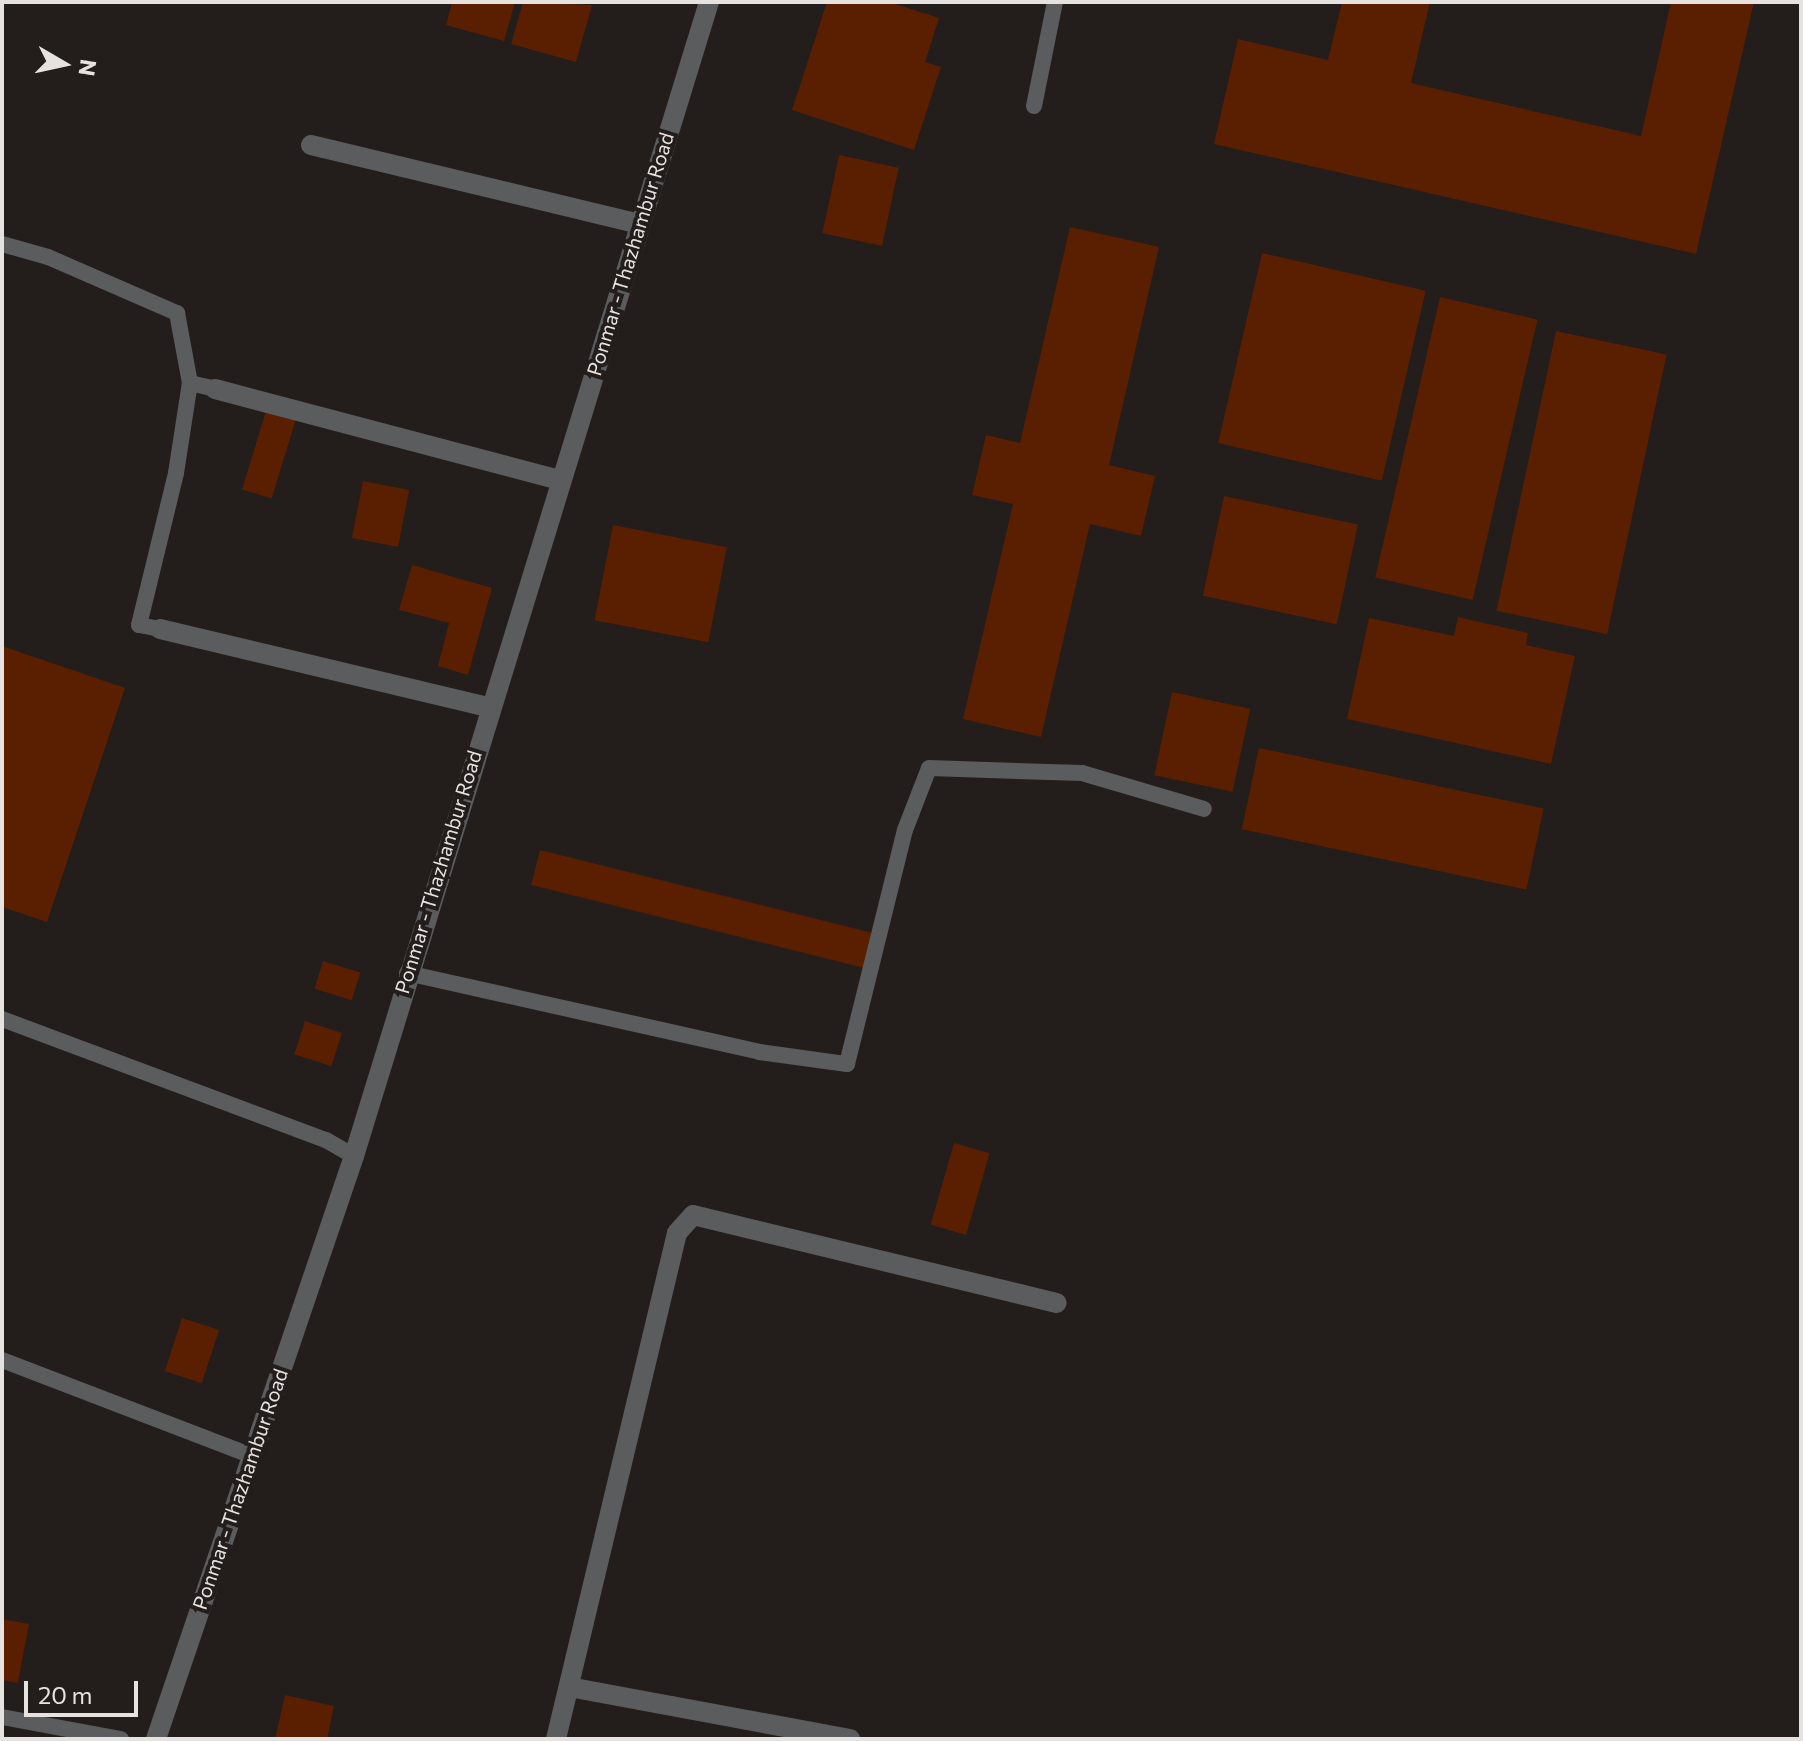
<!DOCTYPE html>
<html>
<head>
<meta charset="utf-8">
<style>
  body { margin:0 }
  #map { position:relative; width:1803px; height:1741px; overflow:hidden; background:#231d1b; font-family:Commissioner,sans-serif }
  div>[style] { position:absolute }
  .building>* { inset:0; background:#591f00; transform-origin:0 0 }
  .service>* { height:16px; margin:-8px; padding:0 8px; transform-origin:8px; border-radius:8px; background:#5b5c5e }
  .minor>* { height:20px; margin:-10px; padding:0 10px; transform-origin:10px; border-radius:10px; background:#5b5c5e }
  .tertiary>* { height:20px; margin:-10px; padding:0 10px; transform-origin:10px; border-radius:10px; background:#5b5c5e }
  span { translate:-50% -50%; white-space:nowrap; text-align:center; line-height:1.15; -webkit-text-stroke:8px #231d1b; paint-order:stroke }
  .street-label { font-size:20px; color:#e6e2e0 }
  .frame { position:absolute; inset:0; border:4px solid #e6e2e0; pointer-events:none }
  .north { position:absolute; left:24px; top:24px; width:80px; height:80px; -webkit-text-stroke:6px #231d1b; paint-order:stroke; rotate:99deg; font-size:22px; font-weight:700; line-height:32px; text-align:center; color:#e6e2e0 }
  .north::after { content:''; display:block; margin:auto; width:28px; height:36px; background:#e6e2e0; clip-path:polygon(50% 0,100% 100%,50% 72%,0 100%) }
  .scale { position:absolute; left:24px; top:1681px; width:114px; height:36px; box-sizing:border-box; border:4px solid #e6e2e0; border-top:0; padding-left:10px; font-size:24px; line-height:28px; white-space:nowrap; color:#e6e2e0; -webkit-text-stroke:6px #231d1b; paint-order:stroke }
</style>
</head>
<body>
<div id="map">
  <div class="building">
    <div style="clip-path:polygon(452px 2px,515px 2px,504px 41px,446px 25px)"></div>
    <div style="clip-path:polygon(523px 2px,592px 5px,576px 62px,511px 44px)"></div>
    <div style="clip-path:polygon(827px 2px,889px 2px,939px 18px,925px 62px,941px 67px,914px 150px,792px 110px)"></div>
    <div style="clip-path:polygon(1342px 2px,1430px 2px,1411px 83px,1641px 136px,1671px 2px,1754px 2px,1696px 254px,1214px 144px,1238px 39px,1328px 60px)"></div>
    <div style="left:839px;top:155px;width:61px;height:80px;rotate:12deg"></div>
    <div style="clip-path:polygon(1070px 227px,1159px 247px,1109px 465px,1155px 476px,1141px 536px,1090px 524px,1041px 737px,963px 719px,1013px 504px,972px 495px,986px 435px,1020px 443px)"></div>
    <div style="left:1262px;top:253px;width:168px;height:195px;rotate:13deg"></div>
    <div style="left:1440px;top:297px;width:100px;height:288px;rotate:13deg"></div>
    <div style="left:1556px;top:331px;width:113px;height:286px;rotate:12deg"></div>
    <div style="left:266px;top:411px;width:31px;height:82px;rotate:17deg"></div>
    <div style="left:363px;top:481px;width:47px;height:58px;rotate:11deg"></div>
    <div style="left:1224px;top:496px;width:137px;height:102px;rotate:12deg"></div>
    <div style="left:613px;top:525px;width:116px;height:97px;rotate:11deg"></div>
    <div style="clip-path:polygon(412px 565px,492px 588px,468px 675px,438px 666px,449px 623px,399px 610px)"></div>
    <div style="clip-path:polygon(1458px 617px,1528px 633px,1526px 645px,1575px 656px,1551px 764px,1347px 719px,1369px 618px,1454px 636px)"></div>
    <div style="clip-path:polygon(2px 646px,125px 688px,47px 922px,2px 907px)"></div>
    <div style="left:1172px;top:692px;width:80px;height:85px;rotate:12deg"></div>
    <div style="left:1259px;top:748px;width:291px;height:83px;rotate:12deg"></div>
    <div style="left:540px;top:850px;width:345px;height:36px;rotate:14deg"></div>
    <div style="left:323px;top:961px;width:39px;height:29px;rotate:17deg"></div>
    <div style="left:305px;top:1021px;width:39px;height:35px;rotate:18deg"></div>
    <div style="left:954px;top:1143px;width:37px;height:85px;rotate:16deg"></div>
    <div style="left:182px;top:1318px;width:39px;height:56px;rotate:18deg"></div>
    <div style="clip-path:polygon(2px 1619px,29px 1624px,18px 1683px,2px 1680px)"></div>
    <div style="clip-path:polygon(285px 1695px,334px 1706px,327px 1739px,275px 1739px)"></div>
  </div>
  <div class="service">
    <div style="left:1034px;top:106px;width:106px;rotate:-78.6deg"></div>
    <div style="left:2px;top:244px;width:48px;rotate:15.8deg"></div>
    <div style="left:48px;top:257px;width:141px;rotate:23.5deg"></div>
    <div style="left:177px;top:313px;width:71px;rotate:79.5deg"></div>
    <div style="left:190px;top:383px;width:26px;rotate:13deg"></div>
    <div style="left:160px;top:629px;width:21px;rotate:-169deg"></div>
    <div style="left:139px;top:625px;width:156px;rotate:-76.3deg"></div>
    <div style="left:176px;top:473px;width:91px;rotate:-81.2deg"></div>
    <div style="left:407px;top:973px;width:361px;rotate:12.6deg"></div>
    <div style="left:759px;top:1052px;width:89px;rotate:7.8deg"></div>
    <div style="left:847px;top:1064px;width:241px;rotate:-76.1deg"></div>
    <div style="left:905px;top:830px;width:66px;rotate:-68.8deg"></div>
    <div style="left:929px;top:768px;width:153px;rotate:1.9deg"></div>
    <div style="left:1082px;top:773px;width:127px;rotate:16.4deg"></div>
    <div style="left:2px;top:1019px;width:346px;rotate:20.5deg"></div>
    <div style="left:326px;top:1140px;width:32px;rotate:30deg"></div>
    <div style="left:2px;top:1360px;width:266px;rotate:21deg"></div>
    <div style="left:2px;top:1717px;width:121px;rotate:10.5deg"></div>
  </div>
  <div class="minor">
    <div style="left:311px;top:145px;width:338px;rotate:13.5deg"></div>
    <div style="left:215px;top:389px;width:357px;rotate:14.8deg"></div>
    <div style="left:160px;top:629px;width:337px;rotate:13.4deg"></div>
    <div style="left:569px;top:1687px;width:286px;rotate:10.5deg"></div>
    <div style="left:556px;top:1739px;width:520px;rotate:-76.55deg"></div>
    <div style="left:677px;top:1233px;width:24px;rotate:-48deg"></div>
    <div style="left:693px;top:1215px;width:374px;rotate:13.6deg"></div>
  </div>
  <div class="tertiary">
    <div style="left:156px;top:1739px;width:616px;rotate:-71.24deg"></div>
    <div style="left:354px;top:1156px;width:1207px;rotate:-72.9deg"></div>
  </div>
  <div class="street-label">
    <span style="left:630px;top:254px;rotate:-73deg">Ponmar - Thazhambur Road</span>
    <span style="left:438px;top:872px;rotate:-73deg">Ponmar - Thazhambur Road</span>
    <span style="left:240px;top:1489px;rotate:-71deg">Ponmar - Thazhambur Road</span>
  </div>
  <div class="frame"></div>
  <div class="north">N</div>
  <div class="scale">20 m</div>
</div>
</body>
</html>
